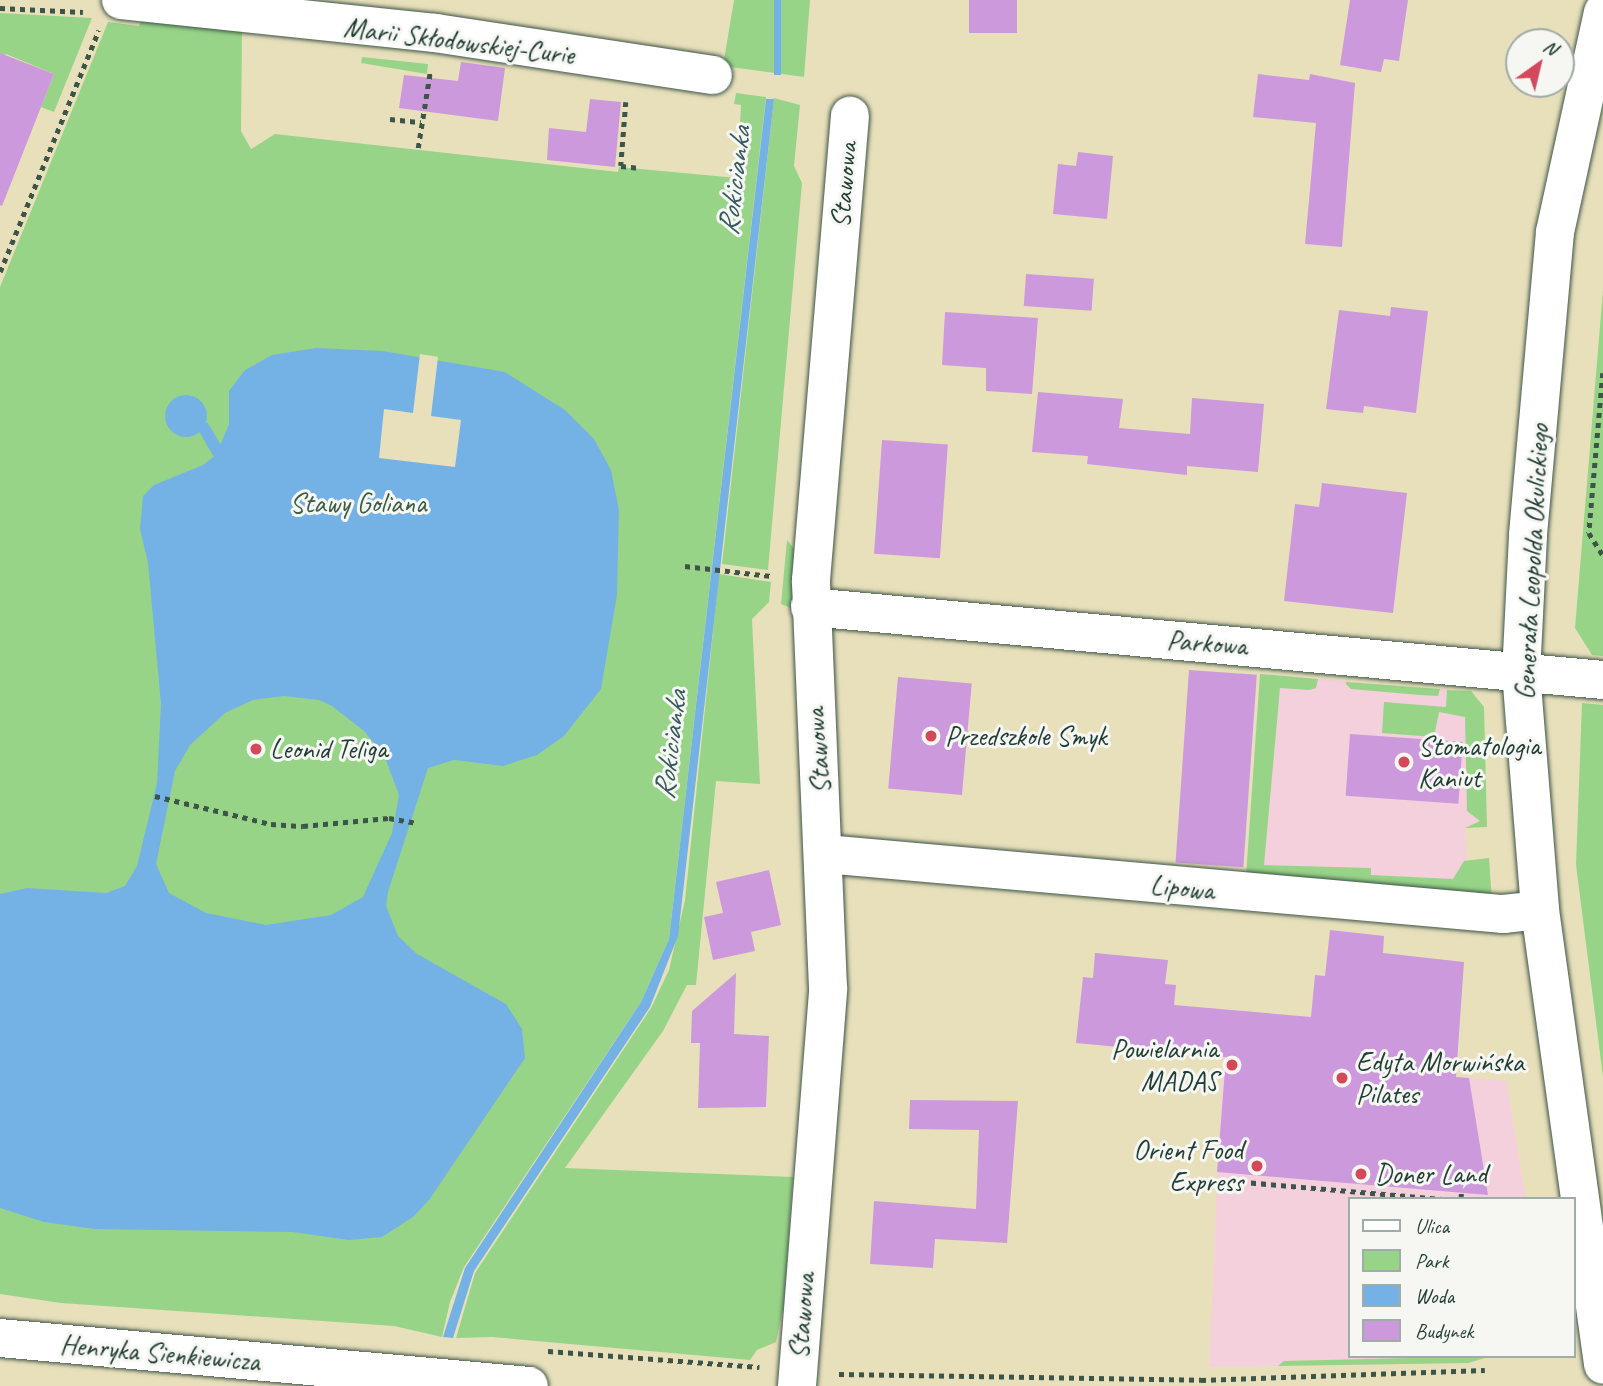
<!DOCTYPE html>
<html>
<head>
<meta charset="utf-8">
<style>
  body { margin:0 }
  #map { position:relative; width:1603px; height:1386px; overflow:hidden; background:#e8e0bb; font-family:Caveat,sans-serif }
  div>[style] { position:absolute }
  .built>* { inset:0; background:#f4cfdc }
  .green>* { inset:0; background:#98d488 }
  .water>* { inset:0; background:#74b2e6; transform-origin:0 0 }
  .round { border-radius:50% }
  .pier>* { inset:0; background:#e8e0bb }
  .stream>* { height:12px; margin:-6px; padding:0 6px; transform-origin:6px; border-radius:6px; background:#74b2e6 }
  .building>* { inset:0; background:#cb99dc; transform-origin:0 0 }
  .path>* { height:4.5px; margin-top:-2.25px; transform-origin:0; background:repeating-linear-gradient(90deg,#3d5548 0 5px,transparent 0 10px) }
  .roads { filter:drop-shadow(0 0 2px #3d5548) drop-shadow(0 0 2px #3d5548) }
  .minor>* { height:38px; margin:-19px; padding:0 19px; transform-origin:19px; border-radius:19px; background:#fff }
  .major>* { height:38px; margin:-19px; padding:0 19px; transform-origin:19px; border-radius:19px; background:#fff }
  .dots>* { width:19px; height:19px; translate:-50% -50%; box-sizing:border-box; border:4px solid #f6f6f2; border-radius:50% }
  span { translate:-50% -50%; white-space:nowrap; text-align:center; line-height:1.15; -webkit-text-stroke:6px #f6f6f2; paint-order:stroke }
  .street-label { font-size:28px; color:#1f3d34 }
  .park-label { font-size:28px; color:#375b45 }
  .poi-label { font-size:28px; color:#1f3d34 }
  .left { translate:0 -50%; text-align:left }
  .right { translate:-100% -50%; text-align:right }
  .water-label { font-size:30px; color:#345a60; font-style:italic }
  .legend { position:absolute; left:1348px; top:1197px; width:228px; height:161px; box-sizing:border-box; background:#f6f6f2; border:2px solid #a0aca6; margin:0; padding:9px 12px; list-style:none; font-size:21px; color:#1f3d34 }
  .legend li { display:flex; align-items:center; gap:14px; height:35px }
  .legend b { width:35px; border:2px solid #a0aca6 }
  .north { position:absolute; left:1505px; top:28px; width:70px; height:70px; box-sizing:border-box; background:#f6f6f2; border:2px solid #a0aca6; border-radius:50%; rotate:34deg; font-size:19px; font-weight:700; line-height:28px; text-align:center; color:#1f3d34 }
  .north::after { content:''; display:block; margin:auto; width:24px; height:32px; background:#d1495b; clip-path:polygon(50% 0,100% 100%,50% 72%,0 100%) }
</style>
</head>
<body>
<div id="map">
  <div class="built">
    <div style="clip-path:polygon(1260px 674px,1447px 690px,1475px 715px,1481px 821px,1465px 829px,1468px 870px,1455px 883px,1246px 873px)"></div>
    <div style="clip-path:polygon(1223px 1057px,1506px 1081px,1526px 1199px,1349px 1199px,1349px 1356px,1492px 1356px,1468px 1363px,1209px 1367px)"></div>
  </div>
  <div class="green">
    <div style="clip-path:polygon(734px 0,810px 0,804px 77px,723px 66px)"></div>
    <div style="clip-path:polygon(0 13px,92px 18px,54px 112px,41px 107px,54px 74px,6px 54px,0 59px)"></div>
    <div style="clip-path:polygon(144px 14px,242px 31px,241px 131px,251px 149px,275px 134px,618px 172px,619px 167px,737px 178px,741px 105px,734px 104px,736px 93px,766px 97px,669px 939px,641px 1002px,464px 1267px,450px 1302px,442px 1337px,394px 1326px,61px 1303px,0 1294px,0 287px,108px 22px,139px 26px)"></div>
    <div style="clip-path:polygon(362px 57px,428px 64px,427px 74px,361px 63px)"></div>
    <div style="clip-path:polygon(774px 98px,800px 105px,794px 166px,802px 183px,768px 570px,722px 564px)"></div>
    <div style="clip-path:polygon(1603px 290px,1603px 656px,1592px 655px,1575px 628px)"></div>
    <div style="clip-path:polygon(787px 540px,799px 555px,796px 610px,781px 604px)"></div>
    <div style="clip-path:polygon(719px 574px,771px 582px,769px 602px,752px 619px,760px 784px,716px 781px,696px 985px,687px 985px,663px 1031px,565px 1168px,793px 1177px,784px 1304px,776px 1342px,757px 1350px,750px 1360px,492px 1337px,456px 1338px,475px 1273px,651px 1008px,669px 970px,685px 900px)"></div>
    <div style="clip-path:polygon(1260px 674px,1318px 679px,1316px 688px,1309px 690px,1280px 688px,1264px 865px,1371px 868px,1371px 875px,1453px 879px,1464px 861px,1489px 858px,1492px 902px,1246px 877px)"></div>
    <div style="clip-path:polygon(1346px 684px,1346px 682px,1440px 689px,1438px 696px,1420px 695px,1351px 689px)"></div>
    <div style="clip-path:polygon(1447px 690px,1471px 691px,1484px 707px,1487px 827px,1465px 828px,1480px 821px,1467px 811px,1465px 717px,1439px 712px,1434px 737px,1382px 733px,1384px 702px,1446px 707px)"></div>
    <div style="clip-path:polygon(1582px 703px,1603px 705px,1603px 1077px,1576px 865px)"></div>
    <div style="clip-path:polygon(1492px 1356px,1468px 1363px,1278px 1366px,1284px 1361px)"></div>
  </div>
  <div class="water">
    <div style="left:774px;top:0;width:7px;height:75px"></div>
    <div style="clip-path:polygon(766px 99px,774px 99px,678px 936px,650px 1007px,474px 1271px,453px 1338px,443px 1337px,465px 1268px,641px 1002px,669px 939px)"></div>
    <div style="clip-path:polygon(evenodd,316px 348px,383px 351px,505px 372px,565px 410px,594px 439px,611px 470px,619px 510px,617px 595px,601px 689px,564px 736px,537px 755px,503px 766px,454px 760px,428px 768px,388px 892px,386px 906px,398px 936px,417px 954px,506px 1004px,522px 1029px,525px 1058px,429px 1200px,413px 1217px,382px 1237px,349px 1240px,293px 1232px,94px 1229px,44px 1222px,0 1208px,0 894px,27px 888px,106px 893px,125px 886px,137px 866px,157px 783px,161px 704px,148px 563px,140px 529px,143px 496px,154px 485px,203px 465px,216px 455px,229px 424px,229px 391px,245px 370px,272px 355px,316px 348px,284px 696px,319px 700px,332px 706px,364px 731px,384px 755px,399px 795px,392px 833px,363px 897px,331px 915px,266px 925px,206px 913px,169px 893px,156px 864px,175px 771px,190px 745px,225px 713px,253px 700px,284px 696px)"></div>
    <div class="round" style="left:165px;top:395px;width:42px;height:42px"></div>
  </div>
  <div class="pier">
    <div style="clip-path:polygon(420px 354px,438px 357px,431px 416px,461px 420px,455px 467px,379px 458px,384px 409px,413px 413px)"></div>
  </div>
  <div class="stream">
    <div style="left:204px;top:428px;width:28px;rotate:60deg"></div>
  </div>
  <div class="building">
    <div style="left:969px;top:0;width:48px;height:33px"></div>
    <div style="clip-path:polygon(1350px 0,1408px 0,1399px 61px,1384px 59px,1381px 72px,1340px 65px)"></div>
    <div style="clip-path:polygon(0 53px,54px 74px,2px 206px,0 205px)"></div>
    <div style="clip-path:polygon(461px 62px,505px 68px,498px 121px,399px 108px,404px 75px,458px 81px)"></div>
    <div style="clip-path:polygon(1258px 74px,1309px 80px,1310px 74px,1355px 83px,1342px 247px,1305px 244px,1316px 123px,1253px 117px)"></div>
    <div style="clip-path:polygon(590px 99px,621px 102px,615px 167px,547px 160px,549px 128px,586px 132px)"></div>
    <div style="clip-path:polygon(1078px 152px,1113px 156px,1107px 219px,1053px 214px,1058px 164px,1076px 166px)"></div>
    <div style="left:1026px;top:274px;width:68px;height:32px;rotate:4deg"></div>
    <div style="clip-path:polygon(1391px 307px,1428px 311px,1416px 413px,1364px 406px,1363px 413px,1326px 409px,1339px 310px,1390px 316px)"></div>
    <div style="clip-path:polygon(945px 312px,1038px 318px,1032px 394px,986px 391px,986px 368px,942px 365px)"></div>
    <div style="clip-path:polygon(1038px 392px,1123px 399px,1119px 428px,1190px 434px,1192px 398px,1264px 404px,1258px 472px,1187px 466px,1187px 475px,1087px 464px,1088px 456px,1032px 452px)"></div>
    <div style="left:882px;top:440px;width:66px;height:114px;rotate:4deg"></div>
    <div style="clip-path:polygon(1322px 483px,1407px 493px,1393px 613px,1284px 601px,1295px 504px,1319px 507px)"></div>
    <div style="left:1189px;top:670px;width:68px;height:193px;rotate:4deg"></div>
    <div style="left:898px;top:677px;width:74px;height:112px;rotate:5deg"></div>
    <div style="left:1350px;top:734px;width:113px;height:62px;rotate:4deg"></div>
    <div style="clip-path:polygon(769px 870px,781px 925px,751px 932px,755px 951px,713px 960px,704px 917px,723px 913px,716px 882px)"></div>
    <div style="clip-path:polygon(1330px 930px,1384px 936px,1383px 953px,1464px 962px,1456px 1077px,1469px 1078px,1488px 1195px,1217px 1172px,1226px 1057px,1076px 1043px,1083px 977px,1093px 978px,1095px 953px,1168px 960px,1165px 984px,1176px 985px,1174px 1005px,1311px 1017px,1315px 975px,1325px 976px)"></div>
    <div style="clip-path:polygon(736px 973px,734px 1034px,769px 1036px,766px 1107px,698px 1108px,700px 1043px,691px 1043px,692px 1011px)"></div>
    <div style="clip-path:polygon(910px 1100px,1018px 1101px,1007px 1243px,935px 1239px,933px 1268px,870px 1264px,874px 1201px,976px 1209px,979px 1130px,909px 1129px)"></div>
  </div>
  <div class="path">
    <div style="left:0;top:8px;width:83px;rotate:2.8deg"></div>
    <div style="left:626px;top:102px;width:64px;rotate:94.5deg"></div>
    <div style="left:621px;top:166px;width:19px;rotate:6deg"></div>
    <div style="left:390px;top:119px;width:31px;rotate:6deg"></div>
    <div style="left:418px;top:148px;width:77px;rotate:-81deg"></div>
    <div style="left:0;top:272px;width:261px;rotate:-67.8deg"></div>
    <div style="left:1603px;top:373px;width:161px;rotate:95deg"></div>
    <div style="left:1589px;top:533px;width:26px;rotate:58deg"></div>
    <div style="left:685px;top:566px;width:87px;rotate:6.6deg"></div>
    <div style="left:155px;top:796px;width:119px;rotate:13.6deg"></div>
    <div style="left:271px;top:824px;width:32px;rotate:4deg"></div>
    <div style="left:303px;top:826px;width:86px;rotate:-5.3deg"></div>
    <div style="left:389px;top:818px;width:27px;rotate:10deg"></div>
    <div style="left:1221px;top:1180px;width:222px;rotate:4.9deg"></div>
    <div style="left:1461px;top:1199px;width:6px;rotate:-90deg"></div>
    <div style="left:548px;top:1351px;width:212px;rotate:4.3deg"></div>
    <div style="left:839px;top:1374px;width:362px;rotate:0.9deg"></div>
    <div style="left:1201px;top:1380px;width:284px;rotate:-2deg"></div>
  </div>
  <div class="roads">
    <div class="minor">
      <div style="left:121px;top:0;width:316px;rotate:6deg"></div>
      <div style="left:435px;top:33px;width:281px;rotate:8.6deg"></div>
      <div style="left:1603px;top:12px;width:225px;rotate:102.3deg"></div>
      <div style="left:1555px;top:232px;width:305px;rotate:95.1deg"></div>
      <div style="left:1528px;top:536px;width:136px;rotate:92.9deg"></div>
      <div style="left:1521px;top:672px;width:239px;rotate:85.4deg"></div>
      <div style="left:1540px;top:910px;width:459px;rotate:82.1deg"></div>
      <div style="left:810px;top:607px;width:796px;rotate:5.26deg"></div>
      <div style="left:825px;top:854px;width:681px;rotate:5.06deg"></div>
      <div style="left:1503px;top:914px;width:37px;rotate:-6deg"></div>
      <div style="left:797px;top:1386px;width:399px;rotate:-85.5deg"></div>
      <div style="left:828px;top:988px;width:408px;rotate:-92.4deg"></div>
      <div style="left:811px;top:580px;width:466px;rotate:-85.2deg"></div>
    </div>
    <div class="major">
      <div style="left:0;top:1338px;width:531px;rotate:5.18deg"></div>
    </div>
  </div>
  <div class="dots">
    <div style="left:931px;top:736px;background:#d1495b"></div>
    <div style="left:256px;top:749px;background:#d1495b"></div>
    <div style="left:1404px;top:762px;background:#d1495b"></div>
    <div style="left:1232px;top:1065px;background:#d1495b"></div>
    <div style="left:1342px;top:1078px;background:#d1495b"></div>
    <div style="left:1257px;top:1166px;background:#d1495b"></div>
    <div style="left:1361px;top:1174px;background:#d1495b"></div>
  </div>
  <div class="street-label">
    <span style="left:459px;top:41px;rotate:7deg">Marii Skłodowskiej-Curie</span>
    <span style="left:844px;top:185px;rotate:-85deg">Stawowa</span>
    <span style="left:1532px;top:562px;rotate:-87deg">Generała Leopolda Okulickiego</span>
    <span style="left:1207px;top:643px;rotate:5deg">Parkowa</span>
    <span style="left:818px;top:751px;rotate:-94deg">Stawowa</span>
    <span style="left:1182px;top:888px;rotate:5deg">Lipowa</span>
    <span style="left:802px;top:1316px;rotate:-85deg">Stawowa</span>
    <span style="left:160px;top:1353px;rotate:5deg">Henryka Sienkiewicza</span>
  </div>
  <div class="park-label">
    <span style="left:358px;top:503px">Stawy Goliana</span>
  </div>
  <div class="poi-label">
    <span class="left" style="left:945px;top:736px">Przedszkole Smyk</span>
    <span class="left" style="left:1418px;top:762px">Stomatologia<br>Kaniut</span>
    <span class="left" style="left:270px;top:749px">Leonid Teliga</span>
    <span class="right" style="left:1218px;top:1065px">Powielarnia<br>MADAS</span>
    <span class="left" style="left:1356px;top:1078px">Edyta Morwińska<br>Pilates</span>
    <span class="right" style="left:1243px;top:1166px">Orient Food<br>Express</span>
    <span class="left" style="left:1375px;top:1174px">Doner Land</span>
  </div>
  <div class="water-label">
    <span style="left:734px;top:181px;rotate:-83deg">Rokicianka</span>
    <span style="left:670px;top:745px;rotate:-83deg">Rokicianka</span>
  </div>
  <ul class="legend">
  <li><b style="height:9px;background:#fff"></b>Ulica</li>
  <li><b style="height:19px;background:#98d488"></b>Park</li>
  <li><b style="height:19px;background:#74b2e6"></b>Woda</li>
  <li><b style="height:19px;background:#cb99dc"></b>Budynek</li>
  </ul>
  <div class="north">N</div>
</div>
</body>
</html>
